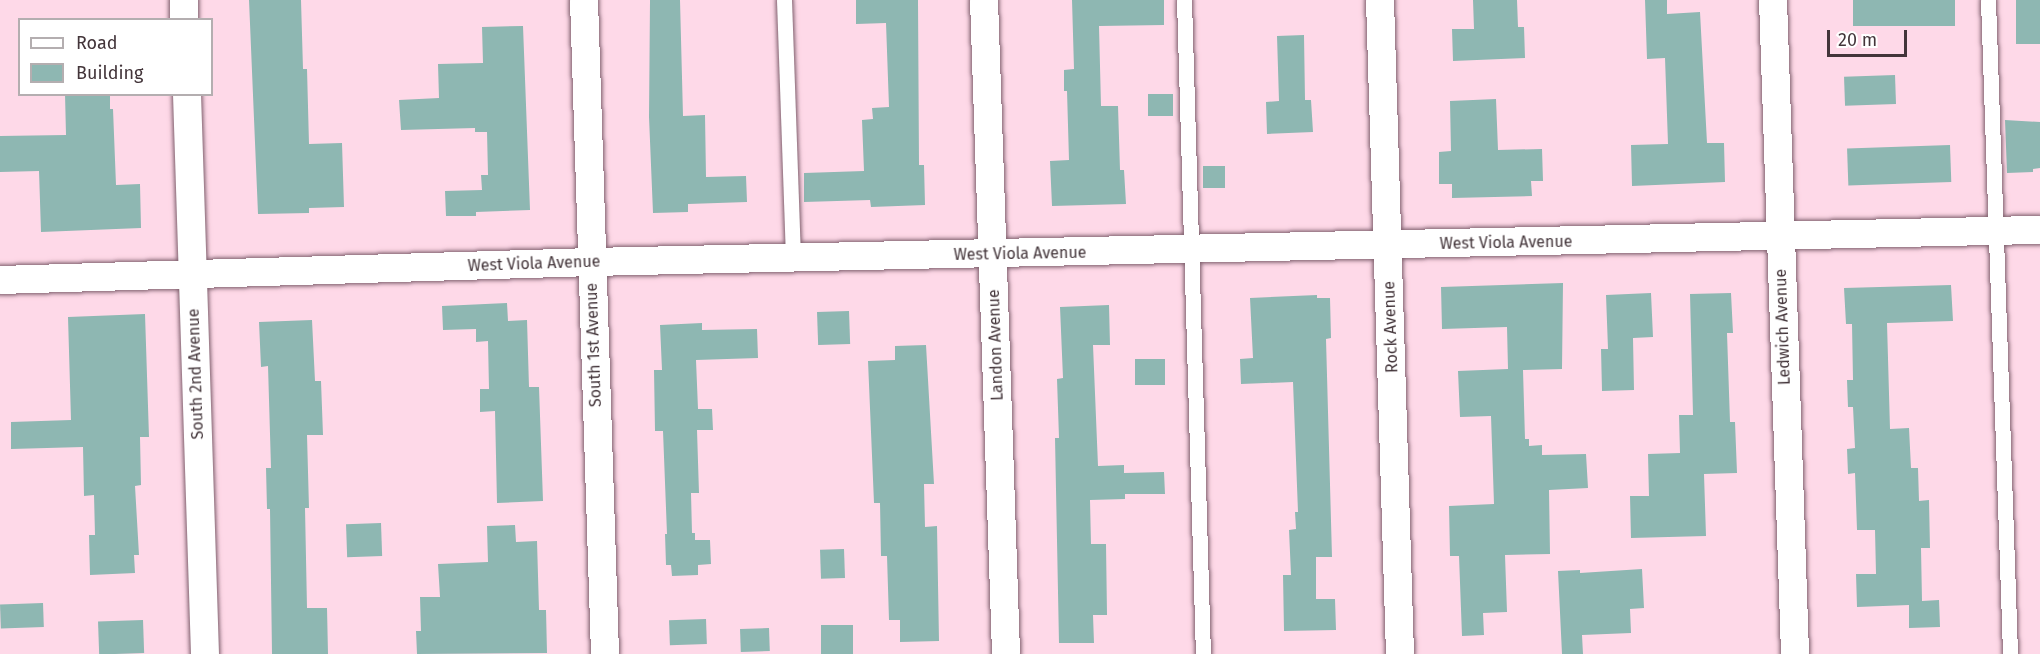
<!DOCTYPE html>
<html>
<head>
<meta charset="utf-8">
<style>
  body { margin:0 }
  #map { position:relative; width:2040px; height:654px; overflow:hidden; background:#fed9e8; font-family:"Fira Sans",sans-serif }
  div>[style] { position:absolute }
  .building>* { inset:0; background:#8eb7b2; transform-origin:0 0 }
  .roads { filter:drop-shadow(0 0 2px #81616f) drop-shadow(0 0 2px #81616f) }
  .lane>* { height:15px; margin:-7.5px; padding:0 7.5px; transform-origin:7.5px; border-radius:7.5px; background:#fff }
  .street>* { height:28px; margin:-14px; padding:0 14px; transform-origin:14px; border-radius:14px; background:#fff }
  span { translate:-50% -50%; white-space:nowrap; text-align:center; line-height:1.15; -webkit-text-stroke:5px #fff; paint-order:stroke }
  .street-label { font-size:16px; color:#43353a }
  .legend { position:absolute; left:18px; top:18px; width:195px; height:78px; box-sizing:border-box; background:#fff; border:2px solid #b4aeb0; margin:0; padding:8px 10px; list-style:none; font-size:18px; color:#43353a }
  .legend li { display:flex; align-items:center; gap:12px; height:30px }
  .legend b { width:30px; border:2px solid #b4aeb0 }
  .scale { position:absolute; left:1827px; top:30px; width:80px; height:27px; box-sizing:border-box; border:3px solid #43353a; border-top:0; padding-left:8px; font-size:18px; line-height:21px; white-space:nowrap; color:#43353a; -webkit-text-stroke:4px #fff; paint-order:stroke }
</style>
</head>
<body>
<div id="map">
  <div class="building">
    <div style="clip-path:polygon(249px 0,301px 0,303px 69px,307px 69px,309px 144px,342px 143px,344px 207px,309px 208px,309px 213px,258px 214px)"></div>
    <div style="clip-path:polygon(650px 0,680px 0,683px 116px,705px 115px,706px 177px,746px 176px,747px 202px,688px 204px,688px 212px,653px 213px,649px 117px)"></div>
    <div style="clip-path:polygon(856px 0,918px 0,919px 165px,924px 165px,925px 205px,871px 207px,870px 200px,804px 202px,804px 173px,864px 171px,862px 120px,873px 119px,872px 108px,889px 107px,886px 23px,856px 24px)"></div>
    <div style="clip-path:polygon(1072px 0,1164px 0,1164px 25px,1099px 26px,1101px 106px,1118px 106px,1120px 170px,1124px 170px,1126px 204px,1052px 206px,1050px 161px,1069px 160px,1067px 91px,1064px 91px,1064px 70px,1074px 69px)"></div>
    <div style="clip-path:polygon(1473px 0,1517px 0,1518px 27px,1524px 27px,1525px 58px,1453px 61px,1452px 29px,1474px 29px)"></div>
    <div style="clip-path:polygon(1645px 0,1667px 0,1667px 14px,1700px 12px,1707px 143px,1724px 143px,1725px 182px,1632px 186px,1631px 145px,1668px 144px,1665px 58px,1647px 59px)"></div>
    <div style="left:1853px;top:0;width:102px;height:26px"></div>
    <div style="left:2016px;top:0;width:24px;height:44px"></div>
    <div style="clip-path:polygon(523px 26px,530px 210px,476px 212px,476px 216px,446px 216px,445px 191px,482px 190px,481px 175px,488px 175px,487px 132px,475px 132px,475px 128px,401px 130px,399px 100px,439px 98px,438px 64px,483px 63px,482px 27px)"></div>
    <div style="clip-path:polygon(1304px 35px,1305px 100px,1311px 100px,1313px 132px,1267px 134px,1266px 102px,1279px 101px,1277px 36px)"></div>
    <div style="left:1895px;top:75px;width:29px;height:51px;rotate:88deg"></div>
    <div style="clip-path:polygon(65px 94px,110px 94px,110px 109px,113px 109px,116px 185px,140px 184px,141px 228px,41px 232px,39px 171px,0 172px,0 136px,66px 135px)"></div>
    <div style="left:1173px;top:94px;width:22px;height:25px;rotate:90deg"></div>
    <div style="clip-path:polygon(1496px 99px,1498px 150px,1542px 149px,1543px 181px,1531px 181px,1532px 196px,1452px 198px,1452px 184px,1439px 184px,1439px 152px,1451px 151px,1450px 101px)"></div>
    <div style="clip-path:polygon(2005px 120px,2040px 122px,2040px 168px,2033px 169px,2033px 172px,2007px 173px)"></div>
    <div style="left:1950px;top:145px;width:37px;height:103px;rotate:88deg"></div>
    <div style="left:1225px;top:166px;width:22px;height:22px;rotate:90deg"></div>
    <div style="clip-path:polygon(1563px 283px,1562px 369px,1523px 370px,1525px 439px,1529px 439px,1529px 446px,1542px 445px,1542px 455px,1586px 454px,1588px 488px,1549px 490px,1550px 554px,1505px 555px,1507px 612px,1483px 613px,1484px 635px,1462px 636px,1459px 556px,1450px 556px,1449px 506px,1494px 504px,1491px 416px,1460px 417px,1458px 371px,1508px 369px,1507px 327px,1442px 329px,1441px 287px)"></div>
    <div style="clip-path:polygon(1951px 285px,1953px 321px,1887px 323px,1890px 429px,1909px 428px,1911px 468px,1918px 468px,1919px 501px,1929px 500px,1930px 548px,1921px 548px,1922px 601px,1939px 600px,1940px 627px,1909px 628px,1909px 605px,1857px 607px,1856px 574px,1876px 574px,1875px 530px,1857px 530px,1855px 473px,1848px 474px,1847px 449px,1855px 448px,1853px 407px,1848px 407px,1847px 380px,1853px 380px,1852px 324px,1846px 324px,1844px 288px)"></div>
    <div style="clip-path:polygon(1651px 293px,1653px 337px,1633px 338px,1634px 390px,1602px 391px,1601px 349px,1608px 349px,1606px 295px)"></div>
    <div style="clip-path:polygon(1731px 293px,1733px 333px,1727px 333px,1730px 422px,1735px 422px,1737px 473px,1704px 474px,1706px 536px,1631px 538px,1630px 496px,1649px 496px,1648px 454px,1680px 453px,1679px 415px,1693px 415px,1690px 294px)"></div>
    <div style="clip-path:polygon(1317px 295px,1317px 298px,1330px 298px,1331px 338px,1326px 339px,1332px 557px,1316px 557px,1316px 599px,1335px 599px,1336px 630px,1284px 631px,1283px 575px,1291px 575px,1289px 530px,1296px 529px,1295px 512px,1298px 512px,1293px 382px,1241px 384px,1240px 359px,1253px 358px,1250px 298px)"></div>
    <div style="clip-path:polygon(507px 303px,508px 321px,527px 320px,529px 387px,539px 387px,543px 501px,497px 503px,495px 411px,480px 412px,480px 389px,489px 389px,488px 341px,476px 342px,476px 329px,443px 330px,442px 306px)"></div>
    <div style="clip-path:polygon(1109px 305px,1110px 345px,1093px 345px,1098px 466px,1124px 465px,1124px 473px,1164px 472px,1165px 494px,1125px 494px,1125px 499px,1090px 500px,1091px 544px,1106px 544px,1107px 615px,1093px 615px,1094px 643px,1059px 643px,1055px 438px,1059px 438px,1057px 379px,1063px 378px,1060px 307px)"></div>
    <div style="left:849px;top:311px;width:33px;height:32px;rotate:88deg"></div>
    <div style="clip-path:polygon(145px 314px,149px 437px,140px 437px,141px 485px,135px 486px,139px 555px,134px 555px,135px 573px,90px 575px,89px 535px,95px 535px,94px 495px,84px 496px,83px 447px,11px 449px,11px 422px,71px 420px,68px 317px)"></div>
    <div style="clip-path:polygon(312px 320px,315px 381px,321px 381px,323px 435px,307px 435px,309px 508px,305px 508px,307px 608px,327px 608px,328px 654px,272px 654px,270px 509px,267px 509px,266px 468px,271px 468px,268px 366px,261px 367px,259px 322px)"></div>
    <div style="clip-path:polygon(702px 323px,702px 330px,757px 329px,758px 358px,696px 360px,698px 409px,712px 409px,713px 430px,697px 430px,699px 493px,691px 493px,692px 533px,695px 533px,695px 540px,710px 540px,711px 564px,698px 565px,698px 575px,672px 576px,671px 565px,666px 565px,665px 534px,667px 534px,663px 431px,655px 431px,654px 370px,662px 370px,660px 325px)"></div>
    <div style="clip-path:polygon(926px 345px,934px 484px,924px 484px,925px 527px,937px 526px,939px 641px,900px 642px,900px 620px,889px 620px,887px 556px,881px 556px,880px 503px,874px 503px,868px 361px,895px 360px,895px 346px)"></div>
    <div style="left:1135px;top:359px;width:30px;height:26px"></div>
    <div style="left:381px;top:523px;width:33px;height:35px;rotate:88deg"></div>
    <div style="clip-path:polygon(515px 525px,516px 542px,537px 541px,539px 610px,546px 610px,547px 653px,417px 654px,416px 631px,421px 631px,420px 597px,440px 597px,438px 564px,488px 562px,487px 526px)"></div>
    <div style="left:844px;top:549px;width:29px;height:24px;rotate:88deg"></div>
    <div style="clip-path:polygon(1642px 569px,1644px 608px,1630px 609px,1631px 633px,1582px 635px,1583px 654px,1562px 654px,1558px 571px,1580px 570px,1580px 573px)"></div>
    <div style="left:43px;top:603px;width:24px;height:43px;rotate:88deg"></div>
    <div style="left:706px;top:619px;width:25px;height:37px;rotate:88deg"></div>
    <div style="left:143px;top:620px;width:33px;height:45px;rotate:88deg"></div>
    <div style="left:821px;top:625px;width:32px;height:29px"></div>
    <div style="left:769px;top:628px;width:23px;height:29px;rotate:88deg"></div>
  </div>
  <div class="roads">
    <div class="lane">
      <div style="left:784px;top:0;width:258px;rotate:88deg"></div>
      <div style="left:1184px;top:0;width:654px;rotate:88.34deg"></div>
      <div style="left:1988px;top:0;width:654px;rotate:88.07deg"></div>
    </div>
    <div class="street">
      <div style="left:184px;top:0;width:20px;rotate:90deg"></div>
      <div style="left:584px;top:0;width:654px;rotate:88.16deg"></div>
      <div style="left:984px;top:0;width:654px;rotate:88.07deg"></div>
      <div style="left:1380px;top:0;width:654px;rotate:88.25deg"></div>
      <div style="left:1773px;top:0;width:654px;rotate:88.07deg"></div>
      <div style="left:187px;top:94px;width:560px;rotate:88.16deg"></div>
      <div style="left:0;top:280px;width:591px;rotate:-1.74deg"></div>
      <div style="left:591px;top:262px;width:1449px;rotate:-1.27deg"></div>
    </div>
  </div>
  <div class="street-label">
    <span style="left:1506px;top:243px;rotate:-1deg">West Viola Avenue</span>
    <span style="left:1020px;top:254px;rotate:-1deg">West Viola Avenue</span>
    <span style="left:534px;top:264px;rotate:-2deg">West Viola Avenue</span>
    <span style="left:1391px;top:327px;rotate:-92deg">Rock Avenue</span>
    <span style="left:1783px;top:327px;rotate:-92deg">Ledwich Avenue</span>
    <span style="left:594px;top:345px;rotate:-92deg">South 1st Avenue</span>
    <span style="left:996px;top:345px;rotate:-92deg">Landon Avenue</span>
    <span style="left:196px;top:374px;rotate:-92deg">South 2nd Avenue</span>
  </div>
  <ul class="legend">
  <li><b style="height:8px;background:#fff"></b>Road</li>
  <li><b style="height:16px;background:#8eb7b2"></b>Building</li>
  </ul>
  <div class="scale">20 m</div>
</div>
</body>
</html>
